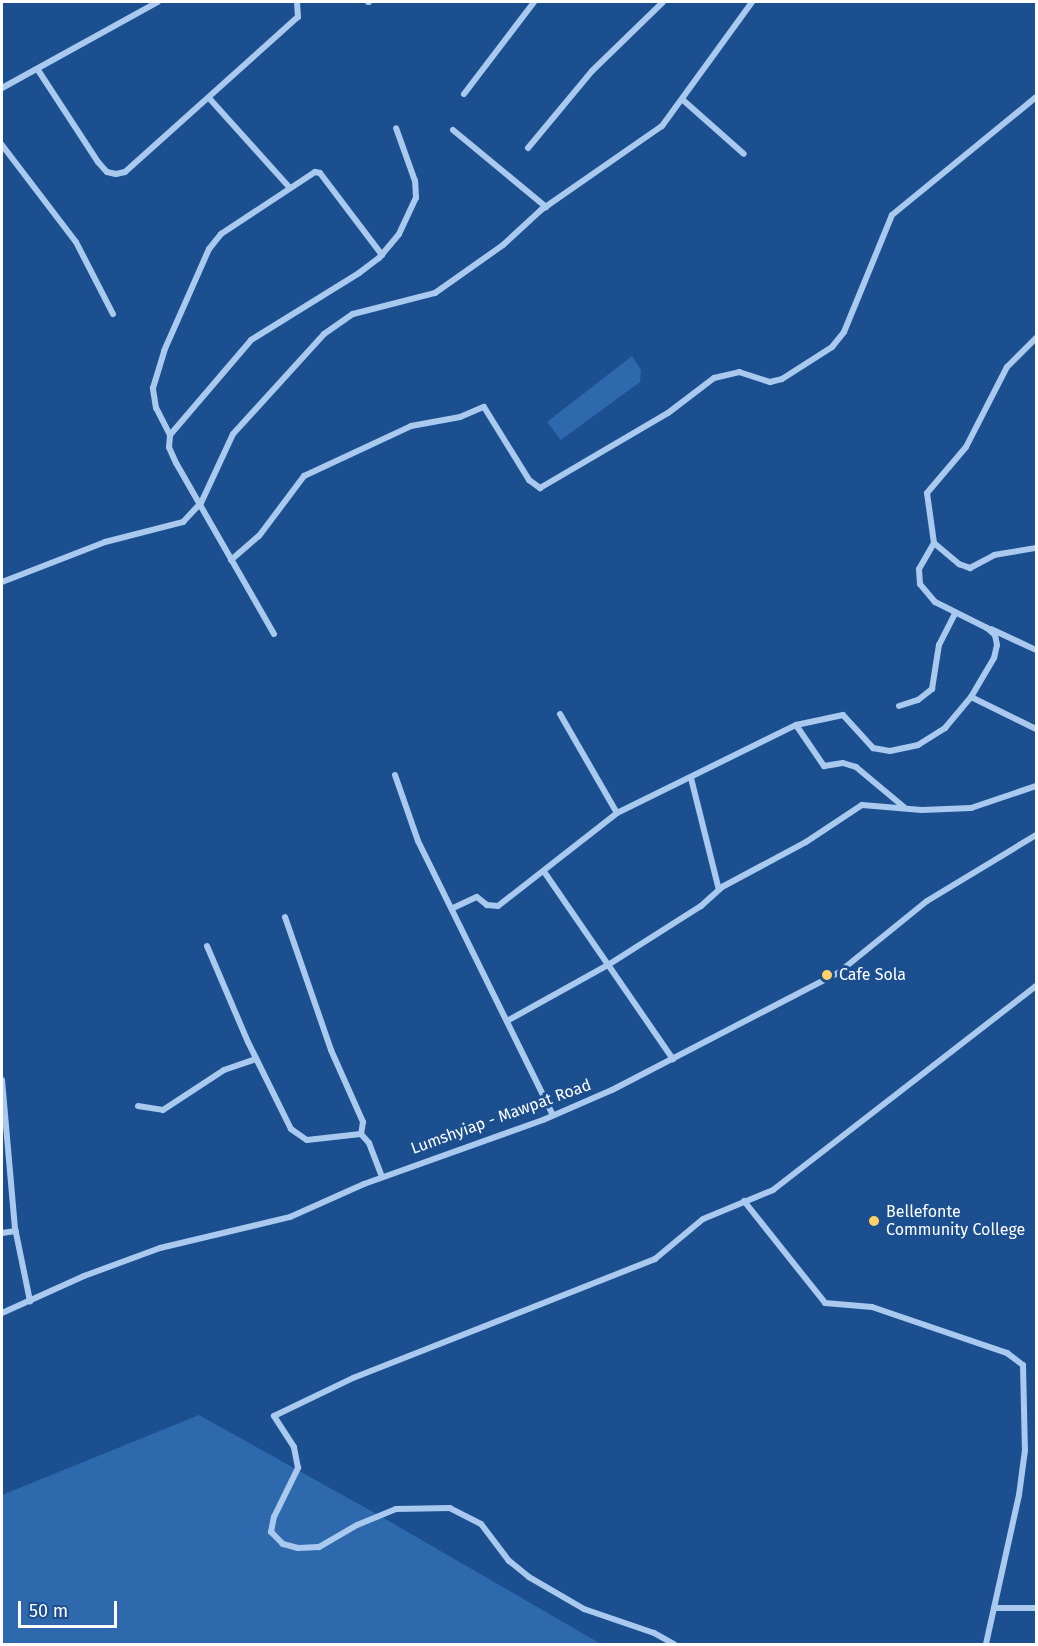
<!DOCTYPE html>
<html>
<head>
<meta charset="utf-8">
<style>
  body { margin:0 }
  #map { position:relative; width:1038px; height:1646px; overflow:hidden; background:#1b4f8f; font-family:"Fira Sans",sans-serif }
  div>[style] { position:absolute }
  .green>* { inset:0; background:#2e69ad }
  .minor>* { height:6px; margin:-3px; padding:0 3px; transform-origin:3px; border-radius:3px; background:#a9c9ee }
  .dots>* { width:16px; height:16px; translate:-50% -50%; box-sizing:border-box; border:3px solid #1b4f8f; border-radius:50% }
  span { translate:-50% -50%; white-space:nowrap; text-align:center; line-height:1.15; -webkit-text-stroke:6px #1b4f8f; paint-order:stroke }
  .poi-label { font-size:16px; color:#fff }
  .left { translate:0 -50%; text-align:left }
  .street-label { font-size:16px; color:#fff }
  .frame { position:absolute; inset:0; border:3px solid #fff; pointer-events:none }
  .scale { position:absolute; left:18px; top:1601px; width:99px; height:27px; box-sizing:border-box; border:3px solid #fff; border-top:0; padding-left:8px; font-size:18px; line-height:21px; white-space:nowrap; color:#fff; -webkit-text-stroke:4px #1b4f8f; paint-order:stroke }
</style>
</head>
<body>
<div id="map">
  <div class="green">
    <div style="clip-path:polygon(632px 356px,641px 370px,640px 382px,561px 440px,547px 422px)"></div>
    <div style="clip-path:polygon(199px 1415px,382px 1517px,601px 1644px,2px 1644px,2px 1495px)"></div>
  </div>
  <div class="minor">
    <div style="left:368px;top:2px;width:1px"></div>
    <div style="left:38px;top:70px;width:110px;rotate:56.9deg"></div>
    <div style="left:98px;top:162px;width:13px;rotate:48deg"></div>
    <div style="left:107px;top:172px;width:9px;rotate:13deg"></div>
    <div style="left:116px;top:174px;width:9px;rotate:-13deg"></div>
    <div style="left:125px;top:172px;width:232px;rotate:-41.9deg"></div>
    <div style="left:298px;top:17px;width:15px;rotate:-94deg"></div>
    <div style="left:2px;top:88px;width:178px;rotate:-28.9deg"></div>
    <div style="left:464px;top:94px;width:116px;rotate:-52.7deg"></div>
    <div style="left:209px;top:98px;width:121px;rotate:48deg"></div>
    <div style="left:683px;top:100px;width:81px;rotate:41.5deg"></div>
    <div style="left:453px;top:130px;width:121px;rotate:39.6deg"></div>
    <div style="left:2px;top:145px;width:122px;rotate:52.7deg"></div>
    <div style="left:76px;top:242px;width:81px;rotate:62.8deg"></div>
    <div style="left:528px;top:148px;width:100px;rotate:-50.3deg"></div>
    <div style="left:592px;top:71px;width:99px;rotate:-44.2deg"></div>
    <div style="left:170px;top:435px;width:30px;rotate:-117deg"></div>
    <div style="left:156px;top:408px;width:20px;rotate:-99deg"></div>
    <div style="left:153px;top:388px;width:39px;rotate:-73deg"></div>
    <div style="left:164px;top:351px;width:111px;rotate:-66.2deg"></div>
    <div style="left:209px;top:249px;width:19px;rotate:-51deg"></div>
    <div style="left:221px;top:234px;width:113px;rotate:-33.4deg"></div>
    <div style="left:315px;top:172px;width:5px;rotate:11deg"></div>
    <div style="left:320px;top:173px;width:103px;rotate:52.9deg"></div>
    <div style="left:934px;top:543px;width:33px;rotate:40deg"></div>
    <div style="left:959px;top:564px;width:12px;rotate:20deg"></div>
    <div style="left:970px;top:568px;width:27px;rotate:-28deg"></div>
    <div style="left:994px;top:555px;width:43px;rotate:-9.5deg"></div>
    <div style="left:231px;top:560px;width:37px;rotate:-41deg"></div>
    <div style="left:259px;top:536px;width:75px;rotate:-53.1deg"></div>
    <div style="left:304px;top:476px;width:118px;rotate:-25deg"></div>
    <div style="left:411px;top:426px;width:50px;rotate:-10.4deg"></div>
    <div style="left:460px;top:417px;width:26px;rotate:-23deg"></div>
    <div style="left:484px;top:407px;width:86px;rotate:58.3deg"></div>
    <div style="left:529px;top:480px;width:14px;rotate:36deg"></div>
    <div style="left:540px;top:488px;width:148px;rotate:-30.4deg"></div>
    <div style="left:668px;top:413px;width:58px;rotate:-37.3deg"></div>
    <div style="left:714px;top:378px;width:26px;rotate:-13deg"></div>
    <div style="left:739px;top:372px;width:33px;rotate:18deg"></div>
    <div style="left:770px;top:382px;width:12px;rotate:-14deg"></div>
    <div style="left:782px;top:379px;width:59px;rotate:-32.6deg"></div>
    <div style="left:832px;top:347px;width:19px;rotate:-51deg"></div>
    <div style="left:844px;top:332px;width:126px;rotate:-67.7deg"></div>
    <div style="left:892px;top:215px;width:186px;rotate:-39.3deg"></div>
    <div style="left:2px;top:582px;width:110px;rotate:-21.2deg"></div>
    <div style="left:105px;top:542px;width:81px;rotate:-14.4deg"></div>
    <div style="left:183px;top:522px;width:26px;rotate:-47deg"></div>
    <div style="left:201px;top:503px;width:76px;rotate:-65.1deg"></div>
    <div style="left:233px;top:434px;width:135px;rotate:-47.7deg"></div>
    <div style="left:324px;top:334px;width:35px;rotate:-35deg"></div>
    <div style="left:353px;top:314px;width:85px;rotate:-14.4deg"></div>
    <div style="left:435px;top:293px;width:83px;rotate:-35.2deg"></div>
    <div style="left:503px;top:245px;width:52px;rotate:-42.6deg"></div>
    <div style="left:541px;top:210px;width:147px;rotate:-34.8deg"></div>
    <div style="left:662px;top:126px;width:153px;rotate:-54deg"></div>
    <div style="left:991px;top:629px;width:50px;rotate:25deg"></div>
    <div style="left:274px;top:634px;width:197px;rotate:-119.8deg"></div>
    <div style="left:176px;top:463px;width:17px;rotate:-114deg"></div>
    <div style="left:169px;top:447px;width:12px;rotate:-85deg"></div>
    <div style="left:170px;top:435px;width:125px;rotate:-49.5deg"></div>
    <div style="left:251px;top:340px;width:127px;rotate:-31.8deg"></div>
    <div style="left:359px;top:273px;width:25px;rotate:-37deg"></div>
    <div style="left:379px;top:258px;width:31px;rotate:-50deg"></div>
    <div style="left:399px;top:234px;width:40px;rotate:-65deg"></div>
    <div style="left:416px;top:198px;width:17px;rotate:-93deg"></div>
    <div style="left:415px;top:181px;width:56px;rotate:-109.7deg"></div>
    <div style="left:971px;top:697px;width:72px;rotate:26.2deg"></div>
    <div style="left:899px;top:706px;width:20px;rotate:-18deg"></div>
    <div style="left:918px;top:700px;width:18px;rotate:-38deg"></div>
    <div style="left:932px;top:689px;width:45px;rotate:-81deg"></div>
    <div style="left:939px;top:645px;width:36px;rotate:-63deg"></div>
    <div style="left:560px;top:714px;width:114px;rotate:60.1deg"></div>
    <div style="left:796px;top:725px;width:50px;rotate:55.7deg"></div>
    <div style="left:824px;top:766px;width:19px;rotate:-9deg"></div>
    <div style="left:843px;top:763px;width:14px;rotate:17deg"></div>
    <div style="left:856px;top:767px;width:62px;rotate:39.8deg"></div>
    <div style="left:395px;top:775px;width:70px;rotate:70.8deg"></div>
    <div style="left:418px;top:841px;width:305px;rotate:63.8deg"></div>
    <div style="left:691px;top:778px;width:115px;rotate:76deg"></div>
    <div style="left:545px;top:873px;width:226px;rotate:55.5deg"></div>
    <div style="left:453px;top:908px;width:26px;rotate:-25deg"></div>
    <div style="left:477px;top:897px;width:13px;rotate:39deg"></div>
    <div style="left:487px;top:905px;width:11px;rotate:5deg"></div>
    <div style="left:498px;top:906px;width:151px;rotate:-38deg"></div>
    <div style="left:617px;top:813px;width:199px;rotate:-26.2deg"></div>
    <div style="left:796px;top:725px;width:48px;rotate:-12deg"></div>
    <div style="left:843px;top:715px;width:45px;rotate:47.7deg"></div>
    <div style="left:873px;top:748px;width:17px;rotate:10deg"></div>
    <div style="left:890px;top:751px;width:29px;rotate:-12deg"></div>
    <div style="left:918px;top:745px;width:32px;rotate:-32deg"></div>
    <div style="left:945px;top:728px;width:40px;rotate:-50deg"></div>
    <div style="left:971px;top:697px;width:45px;rotate:-59.5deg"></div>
    <div style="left:994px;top:658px;width:13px;rotate:-77deg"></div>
    <div style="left:997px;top:645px;width:10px;rotate:-101deg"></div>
    <div style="left:995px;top:635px;width:11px;rotate:-139deg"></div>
    <div style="left:987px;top:628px;width:58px;rotate:-153.4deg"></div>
    <div style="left:935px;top:602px;width:23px;rotate:-130deg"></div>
    <div style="left:920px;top:584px;width:15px;rotate:-94deg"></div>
    <div style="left:919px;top:569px;width:30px;rotate:-60deg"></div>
    <div style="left:934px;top:543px;width:50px;rotate:-98deg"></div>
    <div style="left:927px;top:493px;width:60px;rotate:-49.7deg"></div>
    <div style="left:966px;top:447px;width:90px;rotate:-62.9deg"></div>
    <div style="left:1007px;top:367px;width:41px;rotate:-45deg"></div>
    <div style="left:285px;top:917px;width:141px;rotate:70.9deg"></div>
    <div style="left:331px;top:1050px;width:79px;rotate:66deg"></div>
    <div style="left:363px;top:1122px;width:12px;rotate:99deg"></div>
    <div style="left:207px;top:946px;width:104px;rotate:66.9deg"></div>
    <div style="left:248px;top:1042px;width:97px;rotate:63.7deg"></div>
    <div style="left:291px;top:1129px;width:19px;rotate:35deg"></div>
    <div style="left:307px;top:1140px;width:54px;rotate:-6.3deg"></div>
    <div style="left:361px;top:1134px;width:12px;rotate:48deg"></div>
    <div style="left:369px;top:1143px;width:36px;rotate:69deg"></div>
    <div style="left:507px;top:1021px;width:115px;rotate:-29deg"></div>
    <div style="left:608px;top:965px;width:110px;rotate:-32.4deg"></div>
    <div style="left:701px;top:906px;width:28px;rotate:-42deg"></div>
    <div style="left:722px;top:887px;width:95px;rotate:-28.2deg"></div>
    <div style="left:806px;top:842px;width:67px;rotate:-33.5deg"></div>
    <div style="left:862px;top:805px;width:60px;rotate:4.8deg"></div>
    <div style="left:922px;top:810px;width:49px;rotate:-2.3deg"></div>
    <div style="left:971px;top:808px;width:69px;rotate:-18.7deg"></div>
    <div style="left:2px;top:1080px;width:149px;rotate:85deg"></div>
    <div style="left:15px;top:1228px;width:75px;rotate:78.4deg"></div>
    <div style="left:138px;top:1106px;width:25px;rotate:9deg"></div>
    <div style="left:163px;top:1110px;width:73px;rotate:-33.3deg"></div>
    <div style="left:224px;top:1070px;width:34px;rotate:-19deg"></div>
    <div style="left:744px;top:1201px;width:130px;rotate:51.5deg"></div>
    <div style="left:825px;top:1303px;width:47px;rotate:4.9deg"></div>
    <div style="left:872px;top:1307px;width:143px;rotate:18.8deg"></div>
    <div style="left:1007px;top:1353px;width:20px;rotate:37deg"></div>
    <div style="left:1023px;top:1365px;width:85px;rotate:88.7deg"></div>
    <div style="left:1025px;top:1450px;width:45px;rotate:97.6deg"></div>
    <div style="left:1019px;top:1495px;width:153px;rotate:102.5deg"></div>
    <div style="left:2px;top:1233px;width:14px;rotate:-8deg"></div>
    <div style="left:2px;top:1313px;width:90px;rotate:-24.3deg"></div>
    <div style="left:84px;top:1276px;width:81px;rotate:-20.2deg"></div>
    <div style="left:160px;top:1248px;width:134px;rotate:-13.4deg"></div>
    <div style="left:290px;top:1217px;width:81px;rotate:-24deg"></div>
    <div style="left:364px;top:1184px;width:190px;rotate:-19.7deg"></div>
    <div style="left:543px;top:1120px;width:75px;rotate:-23.5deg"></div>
    <div style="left:612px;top:1090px;width:254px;rotate:-27.4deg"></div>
    <div style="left:838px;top:973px;width:114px;rotate:-39deg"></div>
    <div style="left:927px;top:901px;width:127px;rotate:-31.2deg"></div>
    <div style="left:994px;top:1608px;width:42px"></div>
    <div style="left:674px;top:1644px;width:23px;rotate:-151deg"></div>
    <div style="left:654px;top:1633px;width:74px;rotate:-161.1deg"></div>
    <div style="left:584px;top:1609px;width:64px;rotate:-149.8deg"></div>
    <div style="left:529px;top:1577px;width:26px;rotate:-141deg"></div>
    <div style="left:509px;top:1561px;width:46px;rotate:-127.1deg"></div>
    <div style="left:481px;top:1524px;width:35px;rotate:-153deg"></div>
    <div style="left:450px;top:1508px;width:54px;rotate:178.9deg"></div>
    <div style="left:396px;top:1509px;width:42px;rotate:157.7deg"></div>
    <div style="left:357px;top:1525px;width:44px;rotate:149.9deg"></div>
    <div style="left:319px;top:1547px;width:21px;rotate:177deg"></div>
    <div style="left:298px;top:1548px;width:16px;rotate:-165deg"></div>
    <div style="left:283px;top:1544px;width:17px;rotate:-135deg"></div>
    <div style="left:271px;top:1532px;width:15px;rotate:-79deg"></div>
    <div style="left:274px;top:1517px;width:55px;rotate:-63.9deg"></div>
    <div style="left:298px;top:1468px;width:21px;rotate:-101deg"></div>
    <div style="left:294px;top:1447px;width:37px;rotate:-123deg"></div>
    <div style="left:274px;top:1416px;width:88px;rotate:-25.7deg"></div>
    <div style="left:353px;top:1378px;width:325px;rotate:-21.5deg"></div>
    <div style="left:655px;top:1259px;width:62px;rotate:-39.8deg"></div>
    <div style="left:703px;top:1219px;width:76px;rotate:-22.5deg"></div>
    <div style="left:773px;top:1190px;width:333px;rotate:-37.8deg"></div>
  </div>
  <div class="dots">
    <div style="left:827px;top:975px;background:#ffd166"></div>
    <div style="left:874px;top:1221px;background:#ffd166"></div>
  </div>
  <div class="poi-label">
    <span class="left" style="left:839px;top:975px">Cafe Sola</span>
    <span class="left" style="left:886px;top:1221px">Bellefonte<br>Community College</span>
  </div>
  <div class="street-label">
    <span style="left:501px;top:1117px;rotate:-20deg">Lumshyiap - Mawpat Road</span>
  </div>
  <div class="frame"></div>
  <div class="scale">50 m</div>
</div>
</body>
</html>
